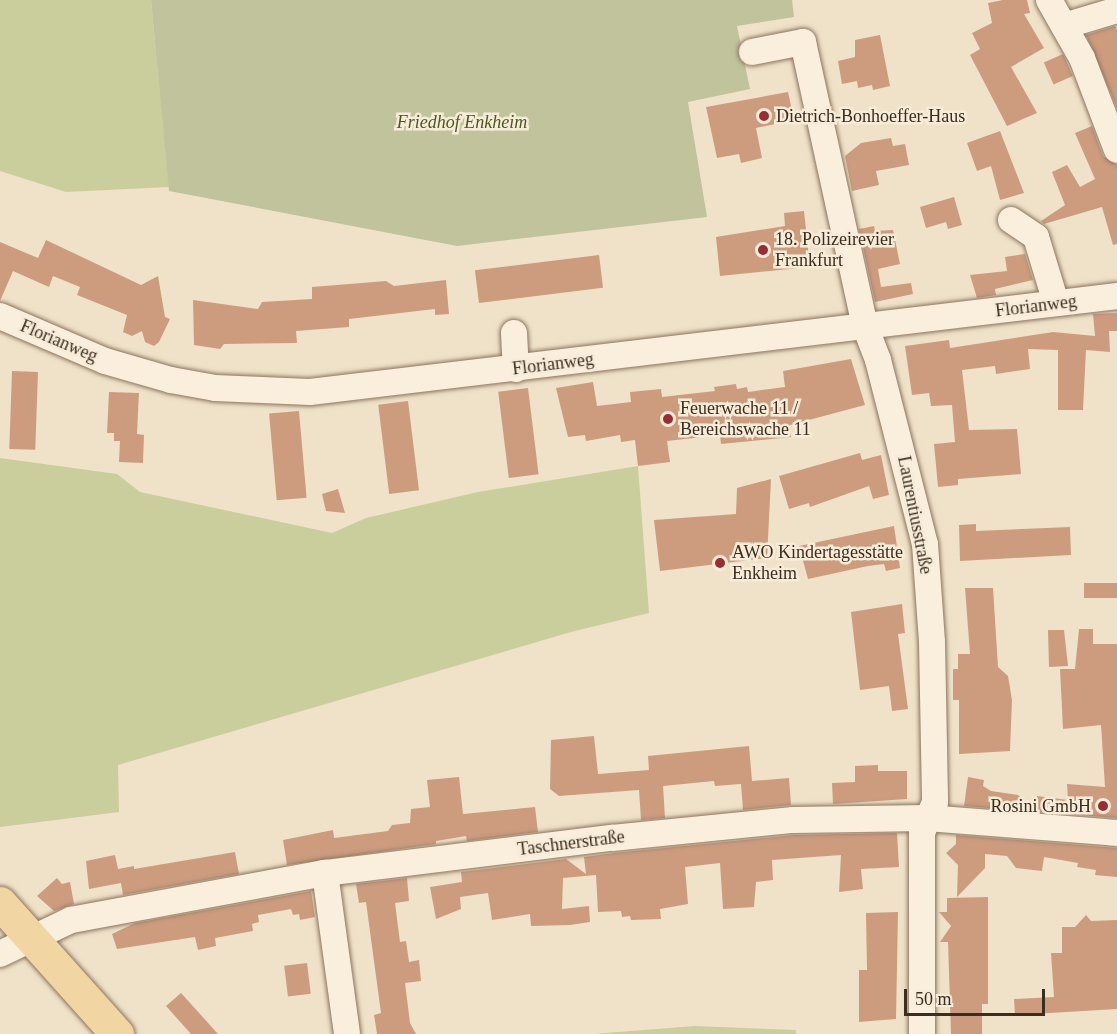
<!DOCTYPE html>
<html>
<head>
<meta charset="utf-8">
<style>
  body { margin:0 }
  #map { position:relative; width:1117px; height:1034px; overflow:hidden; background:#efe2c9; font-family:"Times New Roman",serif }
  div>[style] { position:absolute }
  .green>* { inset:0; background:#cace9c }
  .cemetery>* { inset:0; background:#c0c39b }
  .building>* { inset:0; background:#cd9c7f; transform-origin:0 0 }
  .roads { filter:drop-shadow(0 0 2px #8c745d) drop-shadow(0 0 2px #8c745d) }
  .minor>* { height:26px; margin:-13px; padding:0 13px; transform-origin:13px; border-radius:13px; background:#f9efdc }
  .major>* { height:33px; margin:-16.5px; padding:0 16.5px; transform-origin:16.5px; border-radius:16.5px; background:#f1d5a2 }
  .dots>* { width:16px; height:16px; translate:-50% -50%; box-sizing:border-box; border:3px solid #f6ecd8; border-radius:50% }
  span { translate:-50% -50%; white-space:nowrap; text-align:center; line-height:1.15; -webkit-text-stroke:5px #f6ecd8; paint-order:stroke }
  .poi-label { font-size:18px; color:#3c2d21 }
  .left { translate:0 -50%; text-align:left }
  .right { translate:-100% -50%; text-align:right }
  .park-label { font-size:18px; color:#4e5827; font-style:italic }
  .street-label { font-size:18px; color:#3c2d21 }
  .scale { position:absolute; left:904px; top:989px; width:141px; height:27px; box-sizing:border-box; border:3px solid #3c2d21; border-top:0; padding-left:8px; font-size:18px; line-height:21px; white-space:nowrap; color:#3c2d21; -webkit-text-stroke:4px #f6ecd8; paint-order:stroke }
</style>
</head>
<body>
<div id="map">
  <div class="green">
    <div style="clip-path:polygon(0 0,151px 0,169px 187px,66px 192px,0 171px)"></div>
    <div style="clip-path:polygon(0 458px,117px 474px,140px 492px,332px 533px,366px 518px,478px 492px,638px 466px,649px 613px,571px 632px,118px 765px,119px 812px,0 827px)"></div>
    <div style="clip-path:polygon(695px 1026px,796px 1030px,796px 1034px,593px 1034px)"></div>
  </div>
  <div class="cemetery">
    <div style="clip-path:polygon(151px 0,792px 0,794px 17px,737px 26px,750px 89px,688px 102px,707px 217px,457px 246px,169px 191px)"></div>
  </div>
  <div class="building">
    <div style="clip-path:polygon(1003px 0,1027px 0,1030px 13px,1024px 14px,1044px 48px,1011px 67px,1037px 113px,1007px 126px,970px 55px,980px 49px,972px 33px,992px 23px,988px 3px)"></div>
    <div style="clip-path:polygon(1115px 26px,1117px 29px,1117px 108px,1086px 35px)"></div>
    <div style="clip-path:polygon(880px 35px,890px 86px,873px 90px,872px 85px,858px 88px,857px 81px,842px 84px,838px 61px,855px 57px,855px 40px)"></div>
    <div style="left:1063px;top:54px;width:24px;height:21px;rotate:66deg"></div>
    <div style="clip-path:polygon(788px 92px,794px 120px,756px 128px,762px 158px,741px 163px,739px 154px,717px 158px,706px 107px)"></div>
    <div style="clip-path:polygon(1092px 126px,1103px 156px,1117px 165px,1117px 244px,1113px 245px,1102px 207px,1044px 224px,1041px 221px,1065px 205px,1052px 172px,1067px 165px,1080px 187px,1095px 179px,1075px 133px)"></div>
    <div style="clip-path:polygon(1000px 131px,1024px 193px,1000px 200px,991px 166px,977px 171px,967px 143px)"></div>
    <div style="clip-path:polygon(891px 138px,893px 146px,905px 144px,909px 165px,876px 171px,879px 185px,852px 191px,845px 156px,861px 143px)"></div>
    <div style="clip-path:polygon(954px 197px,962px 225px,948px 229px,946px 222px,926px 228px,920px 207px)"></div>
    <div style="clip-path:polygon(804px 211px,810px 267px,720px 276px,716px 237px,785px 226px,784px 213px)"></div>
    <div style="clip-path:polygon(874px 226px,875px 231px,893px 230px,900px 264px,878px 269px,881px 287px,911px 283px,913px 294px,875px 302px,859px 229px)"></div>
    <div style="clip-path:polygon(46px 240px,141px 285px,158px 276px,165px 317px,170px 319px,159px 342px,154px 346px,145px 342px,142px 331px,132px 336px,123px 332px,127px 315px,77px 295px,80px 287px,53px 276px,49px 287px,13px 271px,0 301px,0 242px,38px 258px)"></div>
    <div style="clip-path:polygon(1025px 254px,1033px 280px,995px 289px,996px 295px,977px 298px,970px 275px,1007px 271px,1005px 257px)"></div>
    <div style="left:599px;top:255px;width:33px;height:125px;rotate:83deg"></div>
    <div style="clip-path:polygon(446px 280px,449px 314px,435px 315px,435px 309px,349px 319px,349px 327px,296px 331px,297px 343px,224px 344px,220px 349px,194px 345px,193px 300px,258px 309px,262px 302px,312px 299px,312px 287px,386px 281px,394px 286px)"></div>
    <div style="clip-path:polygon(1117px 313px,1117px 331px,1109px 331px,1110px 352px,1086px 350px,1083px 410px,1058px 410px,1058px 350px,1028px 349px,1030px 369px,996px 374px,995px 366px,962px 370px,969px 430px,1017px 429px,1021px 474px,958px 479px,958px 485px,938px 487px,934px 444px,955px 442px,952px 405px,931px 406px,929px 393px,912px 395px,905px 346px,949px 340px,950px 348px,1053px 332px,1095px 336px,1093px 314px)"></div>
    <div style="clip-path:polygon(851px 359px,865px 405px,790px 425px,791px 437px,721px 444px,720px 435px,667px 441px,670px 462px,638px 466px,635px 440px,621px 442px,620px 435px,586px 441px,585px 435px,568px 437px,556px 388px,593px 382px,597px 406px,631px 402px,630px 392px,661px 389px,662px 397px,715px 391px,714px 387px,736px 384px,737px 389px,747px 387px,748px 392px,785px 387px,783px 371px)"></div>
    <div style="left:12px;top:371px;width:26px;height:78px;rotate:2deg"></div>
    <div style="left:528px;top:388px;width:87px;height:30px;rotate:83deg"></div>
    <div style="clip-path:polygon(109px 392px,139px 393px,137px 434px,144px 435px,143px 463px,119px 462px,120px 441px,114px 441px,114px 433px,107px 433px)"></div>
    <div style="left:408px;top:401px;width:90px;height:30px;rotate:83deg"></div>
    <div style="left:299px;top:411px;width:87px;height:30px;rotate:85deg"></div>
    <div style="clip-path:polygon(860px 453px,862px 460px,881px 455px,889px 495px,873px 499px,869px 486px,810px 507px,809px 503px,789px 509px,779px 476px)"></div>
    <div style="clip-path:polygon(771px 479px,767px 558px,660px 571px,654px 520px,736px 514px,737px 488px)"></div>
    <div style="clip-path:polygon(338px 489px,345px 513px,326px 511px,322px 494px)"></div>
    <div style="clip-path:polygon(976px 524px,976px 531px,1070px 527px,1071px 555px,960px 561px,959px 525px)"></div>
    <div style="clip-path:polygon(894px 526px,900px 568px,886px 571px,884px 564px,868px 566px,808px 579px,799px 546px)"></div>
    <div style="left:1084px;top:583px;width:33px;height:15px"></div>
    <div style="clip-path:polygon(965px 588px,993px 588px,998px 667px,1008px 676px,1012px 700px,1010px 751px,959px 754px,959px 700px,953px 700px,953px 669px,958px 669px,958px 654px,970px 654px)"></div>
    <div style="clip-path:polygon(902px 604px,905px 633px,898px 634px,908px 709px,892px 711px,889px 686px,860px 690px,851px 612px)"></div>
    <div style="clip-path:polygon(1079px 629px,1093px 629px,1093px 644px,1117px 644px,1117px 818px,964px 806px,968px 777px,984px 780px,983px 786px,991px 791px,1018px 795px,1035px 811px,1037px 796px,1068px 800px,1067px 784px,1105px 787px,1101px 725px,1063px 729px,1060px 669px,1075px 669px)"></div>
    <div style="clip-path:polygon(1048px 630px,1064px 630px,1068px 666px,1049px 667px)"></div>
    <div style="clip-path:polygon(594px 736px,598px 774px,649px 770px,648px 756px,749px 746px,752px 781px,789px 778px,791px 805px,743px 810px,741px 784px,715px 786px,714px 781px,663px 786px,665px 818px,641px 820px,639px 790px,559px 796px,550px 789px,551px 740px)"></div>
    <div style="clip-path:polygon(878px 765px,878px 771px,907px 771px,907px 799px,833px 804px,832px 783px,855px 782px,855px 766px)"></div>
    <div style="clip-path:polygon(459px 777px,463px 814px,535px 807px,538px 832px,467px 841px,466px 836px,436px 841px,436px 844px,287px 865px,283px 840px,333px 830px,334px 838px,388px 831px,392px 825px,410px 823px,411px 809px,430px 807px,427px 780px)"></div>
    <div style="clip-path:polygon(897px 833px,899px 867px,861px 869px,863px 889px,839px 892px,841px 855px,772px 860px,773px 880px,756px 882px,754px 907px,723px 909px,720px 863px,685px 867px,688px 904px,660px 909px,661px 919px,631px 920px,630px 916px,622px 917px,621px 911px,598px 912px,596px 875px,563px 878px,562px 909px,589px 906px,590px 922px,570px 925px,531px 926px,530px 914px,492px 920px,488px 893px,460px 897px,461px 909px,436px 919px,430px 887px,462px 882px,461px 872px,566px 859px,586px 874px,584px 857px,614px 853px,794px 835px)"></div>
    <div style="clip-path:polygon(956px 835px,1117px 848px,1117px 877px,1095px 875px,1096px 870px,1077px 867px,1078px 863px,1044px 857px,1042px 871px,1016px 868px,1007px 856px,985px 854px,985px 868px,957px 897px,958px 865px,946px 853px,956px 844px)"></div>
    <div style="clip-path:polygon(235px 852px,239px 874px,123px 895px,121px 883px,89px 889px,86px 861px,115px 855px,118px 869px,134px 866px,134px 869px)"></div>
    <div style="clip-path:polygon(57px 878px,62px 884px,70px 882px,74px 904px,54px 911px,37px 896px)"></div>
    <div style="clip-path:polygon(407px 878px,409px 901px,395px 903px,400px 942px,406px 941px,409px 962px,419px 960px,421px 981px,405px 983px,410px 1023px,416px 1034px,377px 1034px,374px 1015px,381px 1013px,366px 902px,359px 903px,356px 884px)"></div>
    <div style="clip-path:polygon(311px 891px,315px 917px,300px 920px,299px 914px,293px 915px,291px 909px,258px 915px,259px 922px,252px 924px,253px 931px,215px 938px,216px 946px,198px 950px,195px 937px,117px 949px,112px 934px,135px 923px)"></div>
    <div style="clip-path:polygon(988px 897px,988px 1004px,982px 1004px,982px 1034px,951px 1034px,948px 942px,940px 942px,951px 926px,939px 912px,947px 912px,947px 898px)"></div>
    <div style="clip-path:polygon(898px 912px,896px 1019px,859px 1022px,859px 970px,867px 970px,866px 913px)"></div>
    <div style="clip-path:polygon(1086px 915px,1091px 921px,1117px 920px,1117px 1009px,1015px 1015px,1014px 999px,1054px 997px,1051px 953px,1062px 953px,1062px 927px,1075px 927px)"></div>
    <div style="left:307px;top:963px;width:31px;height:23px;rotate:83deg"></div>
    <div style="clip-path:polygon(181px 993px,191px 1004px,218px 1034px,191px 1034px,166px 1006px)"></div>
  </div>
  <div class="roads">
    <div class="minor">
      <div style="left:1049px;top:0;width:67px;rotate:60.4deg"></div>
      <div style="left:1082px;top:58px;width:98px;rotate:69.2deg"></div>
      <div style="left:1064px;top:26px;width:55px;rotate:-16.8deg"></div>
      <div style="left:752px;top:52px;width:52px;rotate:-11.1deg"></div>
      <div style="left:803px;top:42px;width:291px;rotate:77.7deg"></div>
      <div style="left:865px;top:326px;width:36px;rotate:69deg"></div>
      <div style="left:878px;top:360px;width:190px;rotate:75.7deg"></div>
      <div style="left:925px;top:544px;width:98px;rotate:85.9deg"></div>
      <div style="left:932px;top:642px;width:160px;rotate:88.9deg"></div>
      <div style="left:935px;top:802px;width:33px;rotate:113deg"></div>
      <div style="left:922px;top:832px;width:202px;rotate:90deg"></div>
      <div style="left:1011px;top:220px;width:30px;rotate:34deg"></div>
      <div style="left:1036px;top:237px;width:69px;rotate:73.1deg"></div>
      <div style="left:0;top:316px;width:114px;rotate:23.2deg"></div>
      <div style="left:105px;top:361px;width:69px;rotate:16.1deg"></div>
      <div style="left:171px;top:380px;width:45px;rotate:10.3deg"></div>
      <div style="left:215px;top:388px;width:95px;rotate:2.4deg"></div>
      <div style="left:310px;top:392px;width:813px;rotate:-6.78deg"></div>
      <div style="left:514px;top:333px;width:36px;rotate:87deg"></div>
      <div style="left:325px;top:873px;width:162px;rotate:82.2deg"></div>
      <div style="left:0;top:954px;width:79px;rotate:-25.6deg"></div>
      <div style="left:71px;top:920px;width:258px;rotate:-10.5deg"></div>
      <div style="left:325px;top:873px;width:289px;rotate:-7deg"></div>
      <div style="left:612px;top:838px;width:182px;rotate:-5.7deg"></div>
      <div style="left:793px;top:820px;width:134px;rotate:-0.9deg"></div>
      <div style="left:927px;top:818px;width:191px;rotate:4.5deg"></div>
    </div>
    <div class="major">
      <div style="left:0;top:903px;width:176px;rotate:48.2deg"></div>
    </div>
  </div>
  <div class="dots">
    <div style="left:764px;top:116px;background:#9b2d32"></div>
    <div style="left:763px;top:250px;background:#9b2d32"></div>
    <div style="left:668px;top:419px;background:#9b2d32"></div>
    <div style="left:720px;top:563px;background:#9b2d32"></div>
    <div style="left:1103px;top:806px;background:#9b2d32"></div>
  </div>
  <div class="poi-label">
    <span class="left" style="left:776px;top:116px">Dietrich-Bonhoeffer-Haus</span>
    <span class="left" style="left:775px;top:250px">18. Polizeirevier<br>Frankfurt</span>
    <span class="left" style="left:680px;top:419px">Feuerwache 11 /<br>Bereichswache 11</span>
    <span class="left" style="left:732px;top:563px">AWO Kindertagesstätte<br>Enkheim</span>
    <span class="right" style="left:1091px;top:806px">Rosini GmbH</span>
  </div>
  <div class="park-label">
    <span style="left:462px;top:122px">Friedhof Enkheim</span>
  </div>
  <div class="street-label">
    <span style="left:1036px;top:306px;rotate:-7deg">Florianweg</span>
    <span style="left:59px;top:341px;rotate:23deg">Florianweg</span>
    <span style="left:553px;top:364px;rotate:-7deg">Florianweg</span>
    <span style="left:915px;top:515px;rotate:79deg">Laurentiusstraße</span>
    <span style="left:571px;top:843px;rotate:-7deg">Taschnerstraße</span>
  </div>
  <div class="scale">50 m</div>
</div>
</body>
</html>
